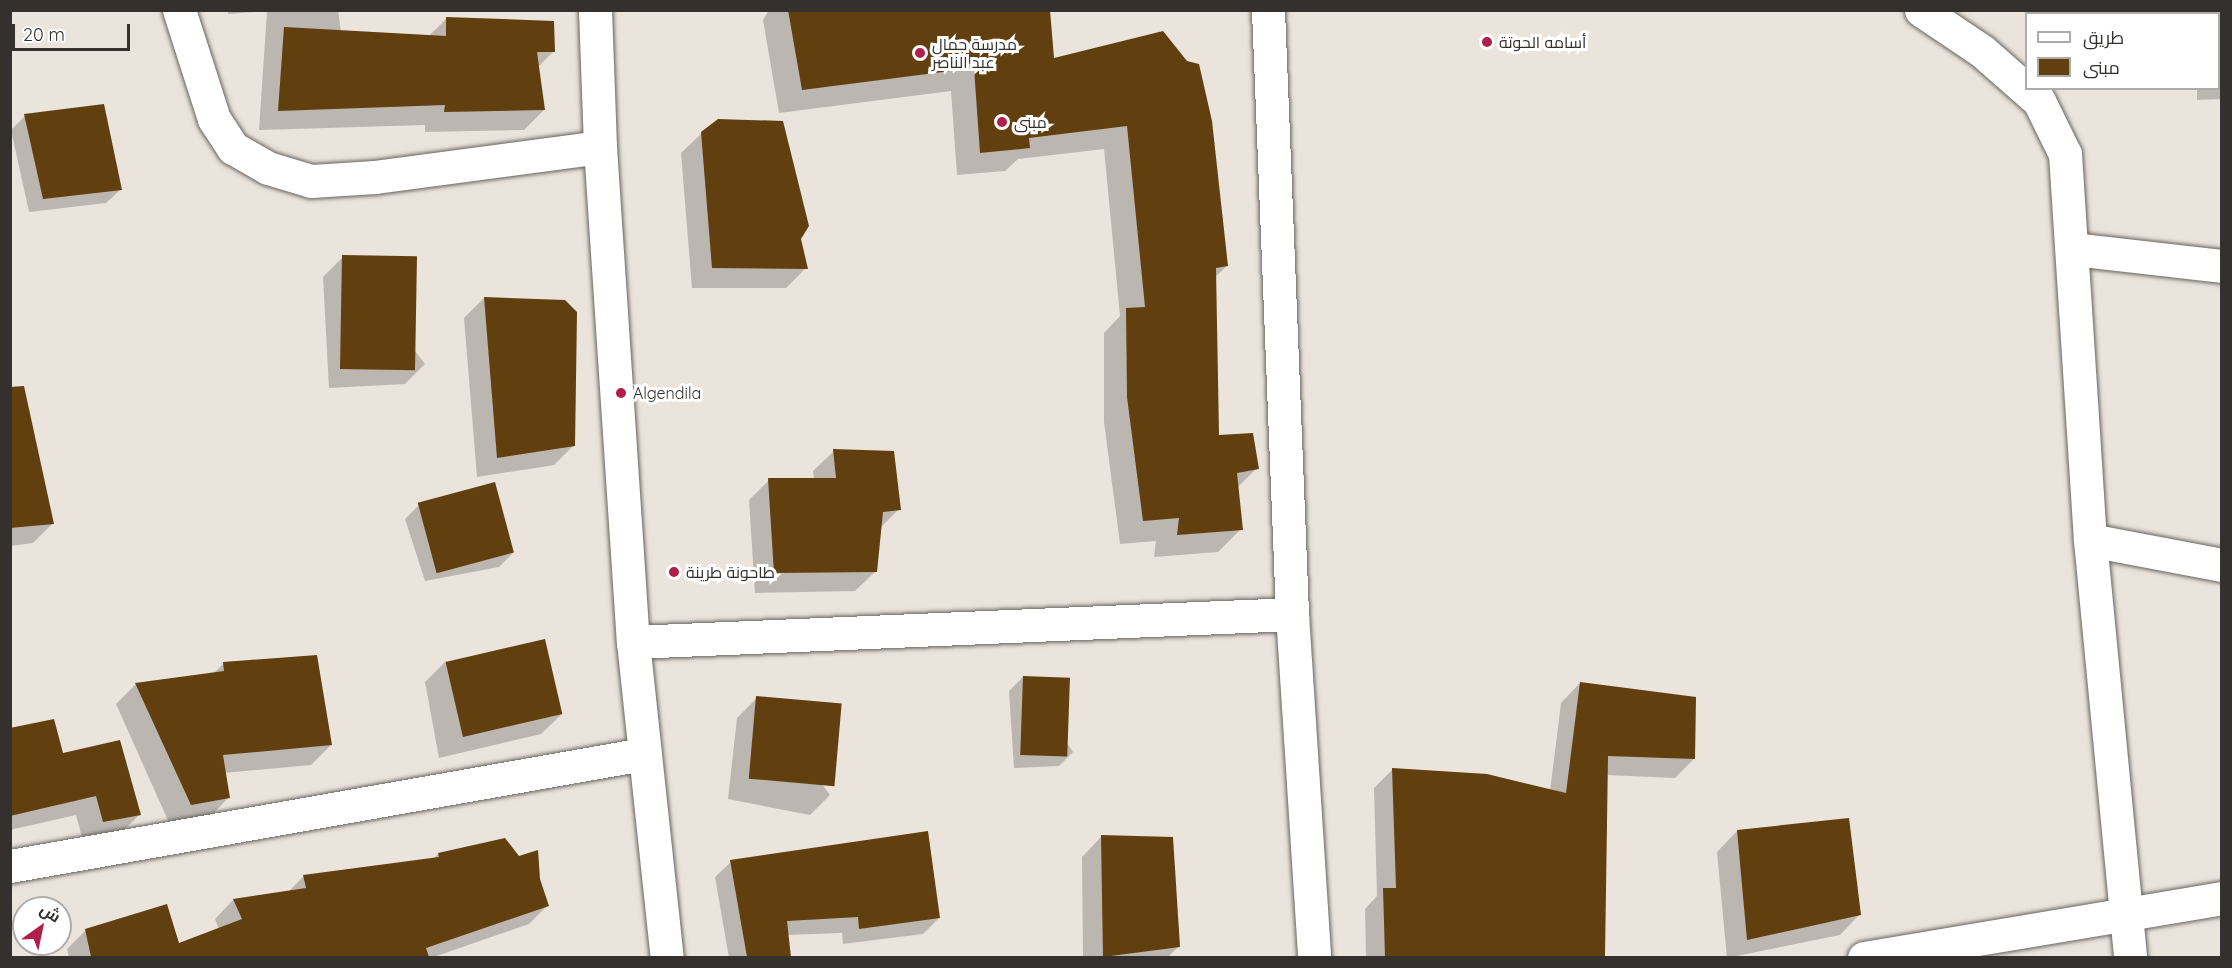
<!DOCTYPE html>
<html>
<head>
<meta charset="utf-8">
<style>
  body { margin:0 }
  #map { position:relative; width:2232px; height:968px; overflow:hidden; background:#eae4dd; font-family:Quicksand,Cairo,sans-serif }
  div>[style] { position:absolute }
  .shadow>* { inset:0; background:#0003 }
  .building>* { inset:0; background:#613f0e; transform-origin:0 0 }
  .roads { filter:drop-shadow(0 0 2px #68635d) drop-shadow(0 0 2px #68635d) }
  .minor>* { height:33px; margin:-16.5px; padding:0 16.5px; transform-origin:16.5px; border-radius:16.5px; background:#fff }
  .dots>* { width:16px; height:16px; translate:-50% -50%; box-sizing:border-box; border:3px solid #fff; border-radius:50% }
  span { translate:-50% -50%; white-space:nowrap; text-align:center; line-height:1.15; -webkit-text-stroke:6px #fff; paint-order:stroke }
  .poi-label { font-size:16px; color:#33302e }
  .left { translate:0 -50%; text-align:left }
  .frame { position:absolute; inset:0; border:12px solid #33302e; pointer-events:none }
  .legend { position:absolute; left:2025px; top:12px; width:195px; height:78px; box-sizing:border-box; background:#fff; border:2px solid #adacab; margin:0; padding:8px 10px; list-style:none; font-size:18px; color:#33302e }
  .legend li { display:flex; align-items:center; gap:12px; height:30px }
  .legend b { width:30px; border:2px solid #adacab }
  .north { position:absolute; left:12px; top:896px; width:60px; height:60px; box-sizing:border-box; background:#fff; border:2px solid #adacab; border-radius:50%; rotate:33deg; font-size:16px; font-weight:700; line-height:24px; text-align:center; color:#33302e }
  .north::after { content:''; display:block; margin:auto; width:21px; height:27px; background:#b01e4a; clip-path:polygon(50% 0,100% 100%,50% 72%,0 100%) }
  .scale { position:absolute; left:12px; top:24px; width:118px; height:27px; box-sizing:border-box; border:3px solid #33302e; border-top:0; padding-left:8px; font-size:18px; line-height:21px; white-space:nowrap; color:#33302e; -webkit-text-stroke:4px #fff; paint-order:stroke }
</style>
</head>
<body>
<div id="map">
  <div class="shadow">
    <div style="clip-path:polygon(228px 10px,338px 10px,341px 32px,428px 37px,447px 18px,553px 52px,538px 67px,544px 110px,524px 130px,425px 132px,425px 125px,259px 130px,267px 11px,228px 14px)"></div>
    <div style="clip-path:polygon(769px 10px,1048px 10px,1053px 60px,1162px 33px,1227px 266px,1215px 277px,1218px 436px,1257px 468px,1237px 488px,1241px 529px,1218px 552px,1154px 557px,1156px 541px,1120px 544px,1104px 422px,1104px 333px,1120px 316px,1104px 149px,1018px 159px,1005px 171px,957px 175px,951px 91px,779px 113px,763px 20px)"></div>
    <div style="clip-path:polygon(2222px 13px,2222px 99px,2197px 100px,2197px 88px,2218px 88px,2218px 14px,2208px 14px)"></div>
    <div style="clip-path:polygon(25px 116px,120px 190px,106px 203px,29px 212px,11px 130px)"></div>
    <div style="clip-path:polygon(702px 133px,799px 239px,806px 268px,786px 288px,692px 288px,681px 153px)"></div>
    <div style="clip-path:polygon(343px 257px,425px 364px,405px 384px,329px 388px,323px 277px)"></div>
    <div style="clip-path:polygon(484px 298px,574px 445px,554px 465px,477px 477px,464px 318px)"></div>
    <div style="clip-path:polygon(10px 393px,53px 523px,33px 543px,10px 546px)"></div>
    <div style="clip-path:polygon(834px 451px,899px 509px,880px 528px,876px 571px,855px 591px,755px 593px,749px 500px,769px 480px,814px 480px,813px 471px)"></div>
    <div style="clip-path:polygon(419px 505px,513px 553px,499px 567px,425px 581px,405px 519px)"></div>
    <div style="clip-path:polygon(446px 661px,562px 714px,541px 734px,439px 758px,425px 682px)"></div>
    <div style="clip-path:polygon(224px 663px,331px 745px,311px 765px,224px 773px,229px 797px,209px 818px,170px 825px,116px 704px,136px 684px,213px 674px)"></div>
    <div style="clip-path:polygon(1023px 677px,1073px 752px,1059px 766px,1014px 768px,1009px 691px)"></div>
    <div style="clip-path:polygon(1580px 683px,1694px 759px,1675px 778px,1607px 775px,1603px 958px,1366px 958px,1365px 909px,1377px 896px,1374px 788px,1393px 769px,1550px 791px,1561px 703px)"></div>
    <div style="clip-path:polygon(757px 698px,830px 795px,810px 815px,728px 799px,737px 718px)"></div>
    <div style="clip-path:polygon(10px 729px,140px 814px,120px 834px,83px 841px,76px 815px,10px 830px)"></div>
    <div style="clip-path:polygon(1737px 831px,1860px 914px,1840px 935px,1727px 958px,1717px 852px)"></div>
    <div style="clip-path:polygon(1102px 836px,1179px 946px,1167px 958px,1083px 958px,1082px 857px)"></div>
    <div style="clip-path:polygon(438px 854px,539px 879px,548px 905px,529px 924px,431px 958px,69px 958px,67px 949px,86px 930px,178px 945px,219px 929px,215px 919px,233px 900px,288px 892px,304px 876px,432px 860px)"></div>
    <div style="clip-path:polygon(731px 862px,939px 918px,923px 934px,843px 944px,842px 933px,787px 935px,790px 958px,729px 958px,715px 877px)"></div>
  </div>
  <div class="building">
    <div style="clip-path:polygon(788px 10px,1050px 10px,1054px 58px,1163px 31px,1187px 61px,1199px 64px,1212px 121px,1228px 266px,1216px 268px,1219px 435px,1253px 433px,1259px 469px,1237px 473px,1243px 530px,1177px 535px,1179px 518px,1143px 521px,1127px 397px,1126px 308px,1145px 307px,1127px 126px,1029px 138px,1030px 148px,980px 153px,974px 68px,802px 90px)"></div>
    <div style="clip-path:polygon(446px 17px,554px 21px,555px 52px,537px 52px,545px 110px,444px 112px,445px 105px,278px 111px,284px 27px,446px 36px)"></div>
    <div style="clip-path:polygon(104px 104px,122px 190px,43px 199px,24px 114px)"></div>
    <div style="clip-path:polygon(718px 119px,783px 121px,809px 226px,801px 239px,808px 269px,712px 268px,701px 132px)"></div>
    <div style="left:342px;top:255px;width:75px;height:114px;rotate:1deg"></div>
    <div style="clip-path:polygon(484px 297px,565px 300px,577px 312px,575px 446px,497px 458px)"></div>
    <div style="clip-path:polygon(24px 386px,54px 524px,10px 528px,10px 387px)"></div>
    <div style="clip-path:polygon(833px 449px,894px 451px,901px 510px,883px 512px,877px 572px,774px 573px,768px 478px,836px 478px)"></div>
    <div style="left:495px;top:482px;width:73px;height:80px;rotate:75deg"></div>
    <div style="left:545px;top:639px;width:77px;height:102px;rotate:77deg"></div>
    <div style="clip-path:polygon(317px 655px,332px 745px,223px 755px,230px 798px,191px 805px,135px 683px,224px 671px,223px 662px)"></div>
    <div style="left:1023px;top:676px;width:47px;height:79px;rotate:2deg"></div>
    <div style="clip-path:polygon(1580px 682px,1696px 697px,1695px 759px,1608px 756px,1605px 957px,1385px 957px,1383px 888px,1396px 888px,1392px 768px,1487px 774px,1566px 793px)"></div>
    <div style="left:756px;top:696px;width:86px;height:83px;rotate:5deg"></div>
    <div style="clip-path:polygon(54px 719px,63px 753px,120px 740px,141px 815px,103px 822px,96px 796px,10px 816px,10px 728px)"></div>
    <div style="clip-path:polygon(1849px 818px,1861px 915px,1747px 940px,1737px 830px)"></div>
    <div style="clip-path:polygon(928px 831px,940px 918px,859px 929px,858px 917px,787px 921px,791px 957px,747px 957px,730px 860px)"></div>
    <div style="clip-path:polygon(1101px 835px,1173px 837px,1180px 947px,1103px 957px)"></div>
    <div style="clip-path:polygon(505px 838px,519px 856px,538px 850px,540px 879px,549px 906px,426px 948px,429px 957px,91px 957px,85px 929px,167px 904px,179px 943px,242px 919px,233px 899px,306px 888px,303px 875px,439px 857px,438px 853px)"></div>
  </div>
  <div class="roads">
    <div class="minor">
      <div style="left:179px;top:10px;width:114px;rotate:72.2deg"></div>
      <div style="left:214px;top:119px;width:35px;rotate:57deg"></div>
      <div style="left:233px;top:148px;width:40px;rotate:29.7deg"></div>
      <div style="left:268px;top:168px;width:45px;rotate:16.8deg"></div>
      <div style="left:311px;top:181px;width:64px;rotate:-3.6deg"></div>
      <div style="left:375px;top:177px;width:227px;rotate:-7.6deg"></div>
      <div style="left:595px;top:10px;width:137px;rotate:87.9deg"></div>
      <div style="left:600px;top:147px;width:496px;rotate:86.2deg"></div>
      <div style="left:633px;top:642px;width:318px;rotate:83.9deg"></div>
      <div style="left:1268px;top:10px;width:604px;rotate:87.72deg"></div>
      <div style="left:1292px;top:614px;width:345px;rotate:86.3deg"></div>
      <div style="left:1921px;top:10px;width:73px;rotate:33.9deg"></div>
      <div style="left:1982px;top:51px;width:76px;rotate:41.3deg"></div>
      <div style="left:2039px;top:101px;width:59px;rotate:63.9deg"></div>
      <div style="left:2065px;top:154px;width:387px;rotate:86.3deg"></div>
      <div style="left:2090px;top:540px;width:420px;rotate:84.5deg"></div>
      <div style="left:2073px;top:249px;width:150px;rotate:6.5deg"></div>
      <div style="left:2090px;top:540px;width:134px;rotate:10.7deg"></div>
      <div style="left:633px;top:642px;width:660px;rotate:-2.43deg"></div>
      <div style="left:10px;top:866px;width:643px;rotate:-10.03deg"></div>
      <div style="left:1864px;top:958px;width:363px;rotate:-9.5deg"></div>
    </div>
  </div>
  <div class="dots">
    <div style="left:1487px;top:42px;background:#b01e4a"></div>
    <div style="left:920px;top:53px;background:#b01e4a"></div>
    <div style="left:1002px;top:122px;background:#b01e4a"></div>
    <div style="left:621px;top:393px;background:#b01e4a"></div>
    <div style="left:674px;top:572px;background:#b01e4a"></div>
  </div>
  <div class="poi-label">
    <span class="left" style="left:1499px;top:42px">أسامه الحوتة</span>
    <span class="left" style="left:932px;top:53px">مدرسة جمال<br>عبد الناصر</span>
    <span class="left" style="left:1014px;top:122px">مبنى</span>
    <span class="left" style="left:633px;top:393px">Algendila</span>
    <span class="left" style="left:686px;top:572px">طاحونة طرينة</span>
  </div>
  <div class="frame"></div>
  <ul class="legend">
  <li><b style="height:8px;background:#fff"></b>طريق</li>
  <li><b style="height:16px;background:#613f0e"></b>مبنى</li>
  </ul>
  <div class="north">ش</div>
  <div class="scale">20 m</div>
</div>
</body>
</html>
